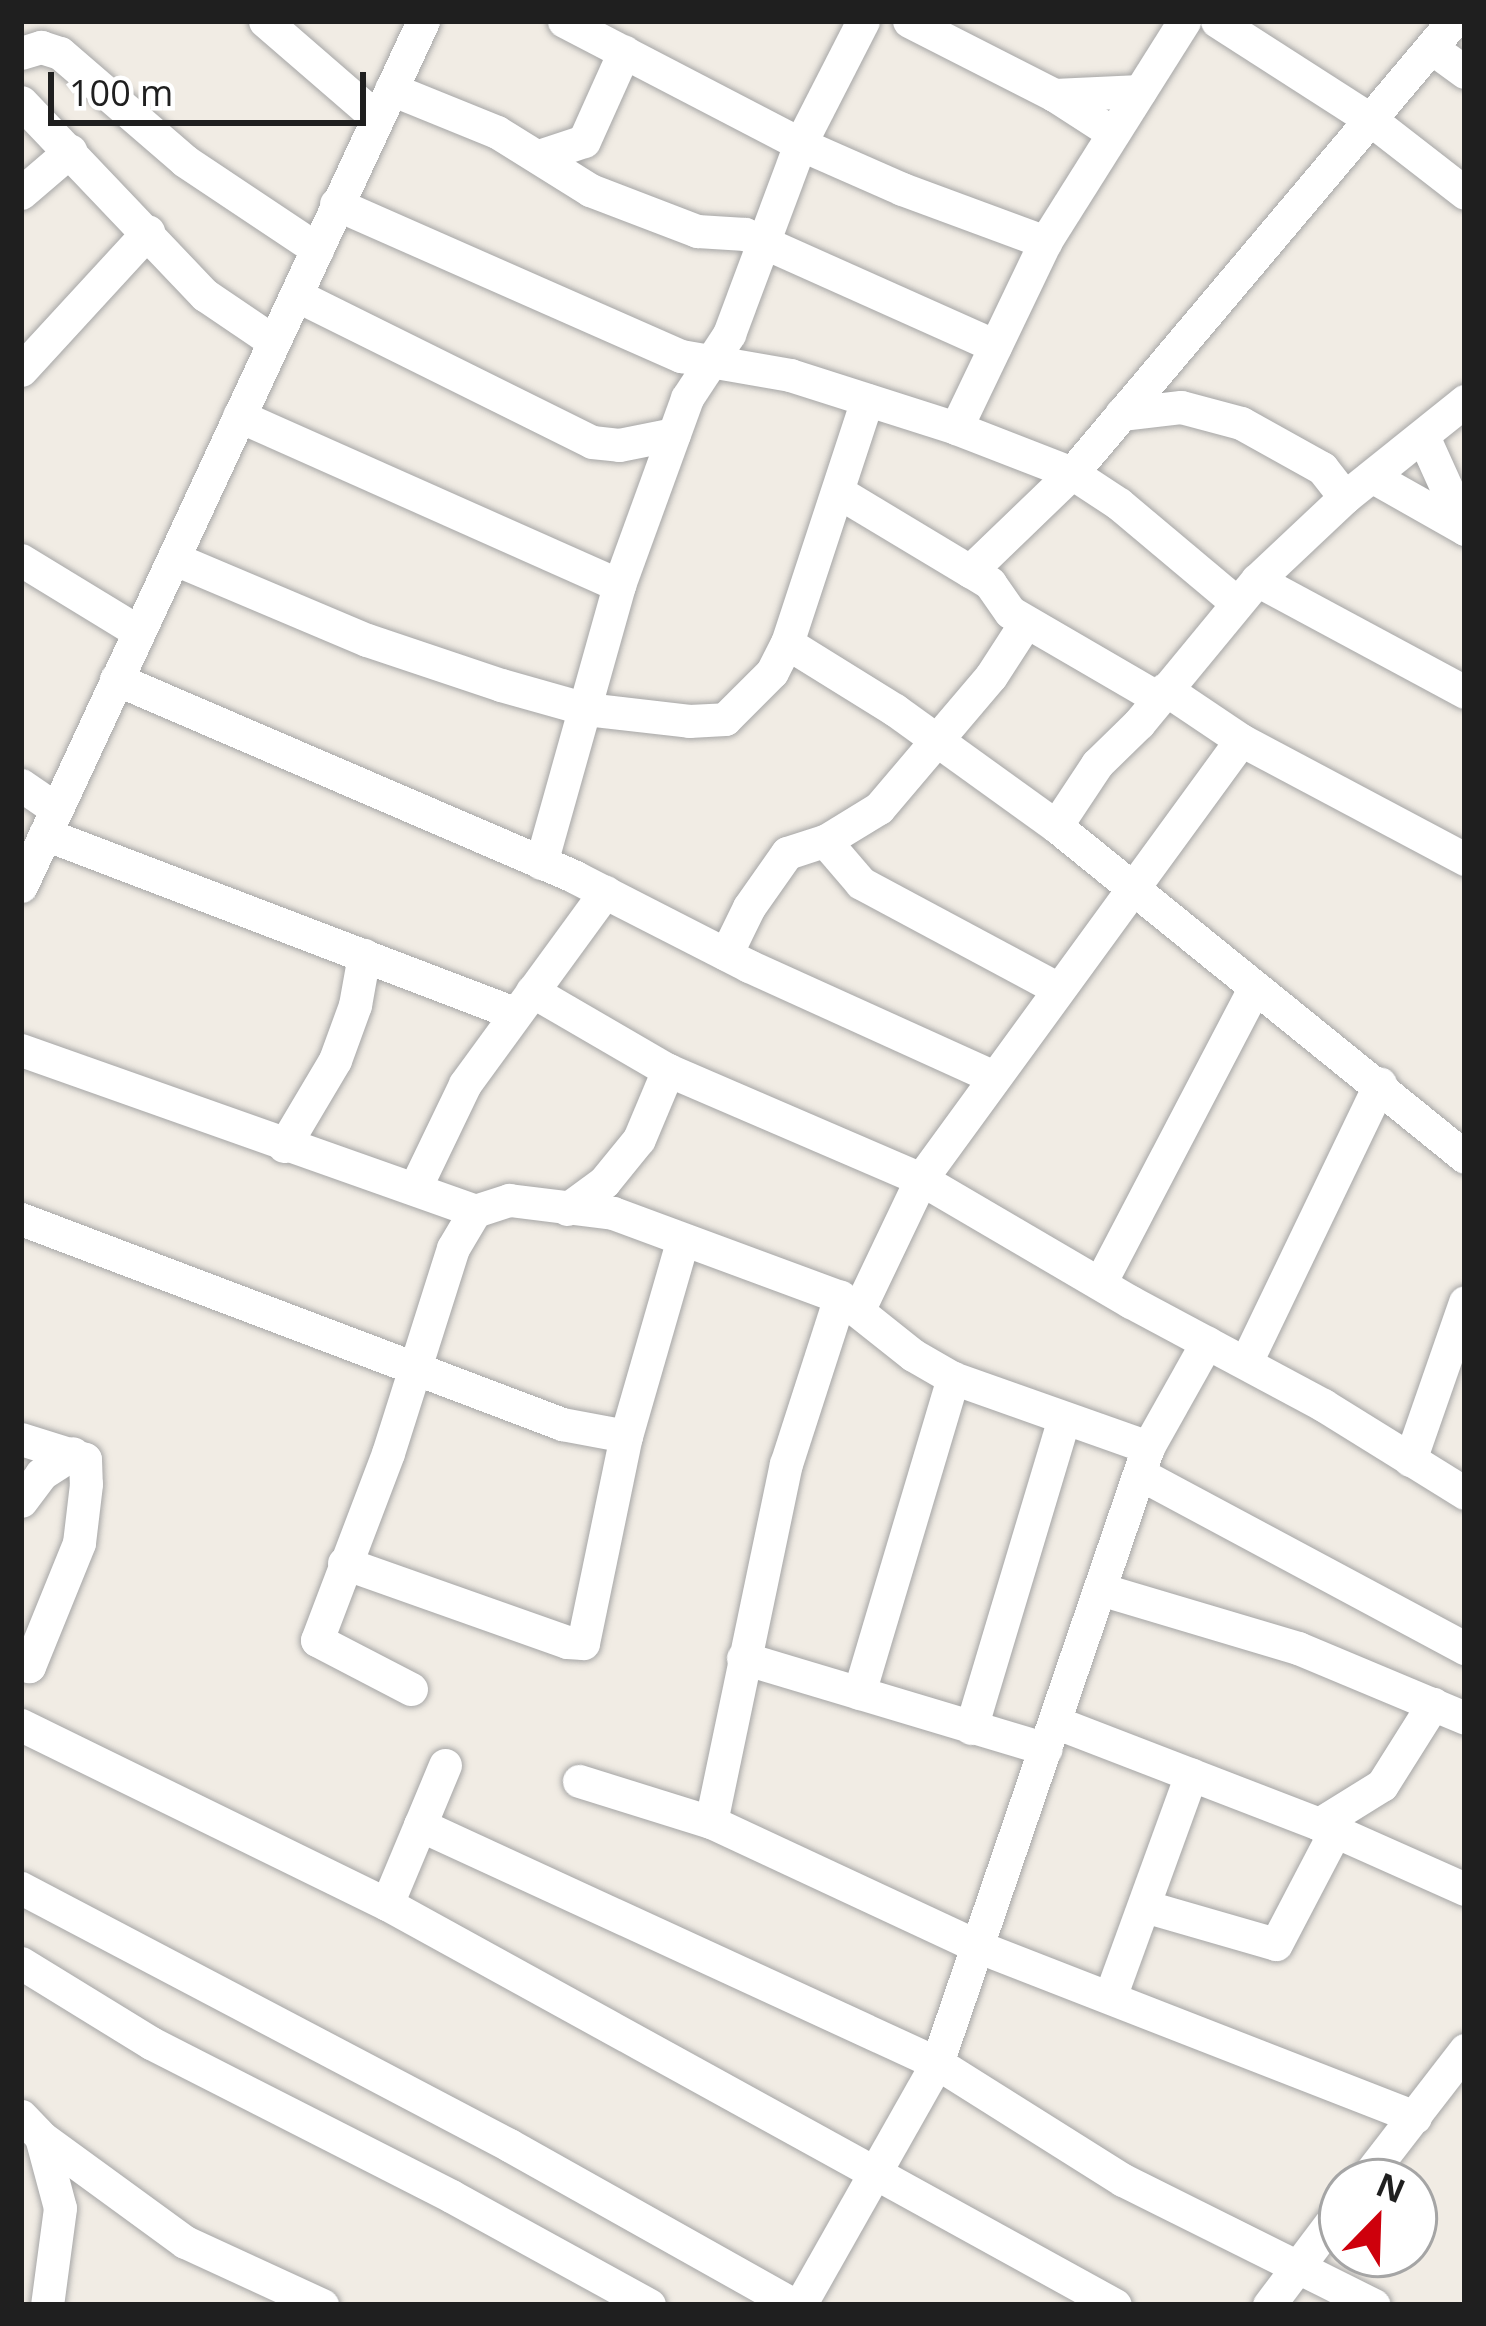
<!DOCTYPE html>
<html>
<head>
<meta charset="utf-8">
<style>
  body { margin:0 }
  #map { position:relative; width:1486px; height:2326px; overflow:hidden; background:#f1ece4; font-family:"Open Sans",sans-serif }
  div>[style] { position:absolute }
  .roads { filter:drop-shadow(0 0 3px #a6a6a6) drop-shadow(0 0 3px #a6a6a6) }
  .minor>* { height:33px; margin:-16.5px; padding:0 16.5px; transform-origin:16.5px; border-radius:16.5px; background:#fff }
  span { translate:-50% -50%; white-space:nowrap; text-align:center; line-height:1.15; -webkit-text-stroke:9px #fff; paint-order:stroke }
  .frame { position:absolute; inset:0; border:24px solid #1f1f1f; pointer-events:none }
  .north { position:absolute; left:1318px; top:2158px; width:120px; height:120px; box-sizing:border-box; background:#fff; border:3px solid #a5a5a5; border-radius:50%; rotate:23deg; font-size:33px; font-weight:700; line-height:48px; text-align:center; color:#1f1f1f }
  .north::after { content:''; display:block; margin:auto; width:42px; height:54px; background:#ce000c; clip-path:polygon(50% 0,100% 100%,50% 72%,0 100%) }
  .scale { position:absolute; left:48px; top:72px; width:318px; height:54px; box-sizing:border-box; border:6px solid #1f1f1f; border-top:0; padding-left:15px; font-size:36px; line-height:42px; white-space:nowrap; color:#1f1f1f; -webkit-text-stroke:9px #fff; paint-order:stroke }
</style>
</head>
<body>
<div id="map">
  <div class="roads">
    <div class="minor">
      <div style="left:265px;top:21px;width:148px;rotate:40.9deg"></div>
      <div style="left:564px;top:21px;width:266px;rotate:27.5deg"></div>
      <div style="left:800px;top:144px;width:111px;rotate:23.8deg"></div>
      <div style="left:902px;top:189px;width:153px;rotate:20.3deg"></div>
      <div style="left:909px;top:21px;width:163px;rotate:27deg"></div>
      <div style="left:1054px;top:95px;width:70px;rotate:32.8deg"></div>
      <div style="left:1217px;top:21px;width:183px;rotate:32.7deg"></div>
      <div style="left:1371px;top:120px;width:119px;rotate:37.8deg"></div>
      <div style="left:1433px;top:49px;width:39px;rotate:36deg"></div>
      <div style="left:21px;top:53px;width:21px;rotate:-17deg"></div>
      <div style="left:41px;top:47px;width:20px;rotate:18deg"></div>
      <div style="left:60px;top:53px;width:165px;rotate:40.8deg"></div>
      <div style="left:185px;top:161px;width:159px;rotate:33.7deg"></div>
      <div style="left:391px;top:89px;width:114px;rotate:22.1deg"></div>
      <div style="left:497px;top:132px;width:110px;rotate:31.9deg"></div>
      <div style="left:590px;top:190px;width:115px;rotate:21deg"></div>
      <div style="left:697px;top:231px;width:48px;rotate:3.6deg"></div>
      <div style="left:745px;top:234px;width:274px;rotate:24.1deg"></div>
      <div style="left:1054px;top:95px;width:86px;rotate:-2.7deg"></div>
      <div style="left:21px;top:102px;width:267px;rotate:46.4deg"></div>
      <div style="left:205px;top:295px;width:82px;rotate:34.1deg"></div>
      <div style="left:539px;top:156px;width:47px;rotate:-18.4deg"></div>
      <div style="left:584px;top:141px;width:98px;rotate:-65.8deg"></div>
      <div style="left:21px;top:193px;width:65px;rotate:-40.6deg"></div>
      <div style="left:336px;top:204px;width:377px;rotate:23.8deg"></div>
      <div style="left:681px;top:356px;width:111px;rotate:9.9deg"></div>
      <div style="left:790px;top:375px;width:174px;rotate:17.7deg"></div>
      <div style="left:956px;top:428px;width:124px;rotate:21.2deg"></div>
      <div style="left:1072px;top:473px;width:56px;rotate:33.4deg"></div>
      <div style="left:1119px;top:504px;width:154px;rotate:40deg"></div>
      <div style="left:296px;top:295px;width:330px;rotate:26.4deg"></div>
      <div style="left:592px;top:442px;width:27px;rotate:6deg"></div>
      <div style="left:619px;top:445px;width:56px;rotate:-11.3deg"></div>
      <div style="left:21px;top:370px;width:188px;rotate:-47.4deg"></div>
      <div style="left:1121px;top:414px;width:60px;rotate:-6.7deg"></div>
      <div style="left:1181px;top:407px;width:62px;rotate:14.9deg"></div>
      <div style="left:1241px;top:423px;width:93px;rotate:29.1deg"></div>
      <div style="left:1322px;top:468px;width:37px;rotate:52deg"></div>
      <div style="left:239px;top:416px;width:416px;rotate:24deg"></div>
      <div style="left:956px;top:428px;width:206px;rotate:-64.4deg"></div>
      <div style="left:1045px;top:242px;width:261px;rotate:-57.8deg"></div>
      <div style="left:1423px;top:436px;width:102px;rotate:65.7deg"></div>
      <div style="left:1373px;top:477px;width:106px;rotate:29.5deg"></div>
      <div style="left:840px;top:493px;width:152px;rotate:31deg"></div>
      <div style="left:175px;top:559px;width:208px;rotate:22.9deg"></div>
      <div style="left:367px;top:640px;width:141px;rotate:18.6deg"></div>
      <div style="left:501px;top:685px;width:88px;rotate:15.8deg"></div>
      <div style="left:586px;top:709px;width:104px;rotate:6.6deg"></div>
      <div style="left:689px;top:721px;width:36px;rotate:-3deg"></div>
      <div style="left:725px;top:719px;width:66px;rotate:-45deg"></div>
      <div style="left:772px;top:672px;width:33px;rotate:-63deg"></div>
      <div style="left:787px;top:643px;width:256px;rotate:-71.8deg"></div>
      <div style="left:21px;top:560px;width:138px;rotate:31.4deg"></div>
      <div style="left:1257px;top:580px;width:236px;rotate:28.3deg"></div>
      <div style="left:787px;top:643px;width:127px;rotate:31.8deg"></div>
      <div style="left:895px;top:710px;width:198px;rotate:35.8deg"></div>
      <div style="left:1056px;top:826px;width:526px;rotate:38.98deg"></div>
      <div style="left:116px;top:679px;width:500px;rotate:23.3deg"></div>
      <div style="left:575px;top:877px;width:195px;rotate:27.1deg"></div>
      <div style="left:749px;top:966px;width:267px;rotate:24.4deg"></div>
      <div style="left:1165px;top:689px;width:92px;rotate:33.9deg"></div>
      <div style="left:1241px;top:740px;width:254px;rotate:28deg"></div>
      <div style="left:1158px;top:698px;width:171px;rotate:-149.8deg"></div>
      <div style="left:1010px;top:612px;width:35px;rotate:-125deg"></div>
      <div style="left:990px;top:583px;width:23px;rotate:-149deg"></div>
      <div style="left:970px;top:571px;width:141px;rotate:-43.9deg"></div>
      <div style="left:1072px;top:473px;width:591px;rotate:-49.87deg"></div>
      <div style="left:21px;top:785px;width:42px;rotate:34.4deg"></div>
      <div style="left:1056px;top:826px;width:74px;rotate:-56.5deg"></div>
      <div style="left:1097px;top:764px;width:59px;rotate:-44.3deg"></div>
      <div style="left:1139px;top:723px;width:185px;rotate:-50.5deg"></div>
      <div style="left:1257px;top:580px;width:121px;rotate:-43.3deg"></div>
      <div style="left:1345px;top:497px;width:154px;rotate:-38.7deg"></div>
      <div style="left:45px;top:834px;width:502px;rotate:20.89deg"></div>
      <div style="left:825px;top:841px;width:55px;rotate:49.4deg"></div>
      <div style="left:861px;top:883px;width:222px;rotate:28.2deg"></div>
      <div style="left:541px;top:863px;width:289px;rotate:-74.3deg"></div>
      <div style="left:619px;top:585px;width:199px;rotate:-70deg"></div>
      <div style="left:687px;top:398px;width:77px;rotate:-56.7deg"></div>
      <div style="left:729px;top:334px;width:203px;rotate:-69.5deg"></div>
      <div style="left:800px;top:144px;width:138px;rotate:-62.9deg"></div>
      <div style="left:21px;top:886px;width:954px;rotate:-65.07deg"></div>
      <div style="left:726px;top:954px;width:52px;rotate:-63.9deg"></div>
      <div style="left:749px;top:907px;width:66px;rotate:-54.9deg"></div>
      <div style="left:787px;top:853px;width:40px;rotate:-18deg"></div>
      <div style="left:825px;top:841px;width:63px;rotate:-31.4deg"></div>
      <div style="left:879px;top:808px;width:173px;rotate:-49.7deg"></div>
      <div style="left:991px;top:676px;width:64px;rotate:-57.1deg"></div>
      <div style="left:532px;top:991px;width:157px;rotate:30.2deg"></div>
      <div style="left:668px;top:1070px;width:275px;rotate:23.3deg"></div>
      <div style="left:921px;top:1179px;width:243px;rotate:30.4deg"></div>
      <div style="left:1131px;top:1302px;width:218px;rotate:28.2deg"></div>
      <div style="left:1323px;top:1405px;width:167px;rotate:31.8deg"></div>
      <div style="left:21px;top:1050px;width:482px;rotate:19.5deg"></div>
      <div style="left:475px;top:1211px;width:36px;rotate:-18deg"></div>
      <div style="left:509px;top:1200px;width:105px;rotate:7.1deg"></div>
      <div style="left:613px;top:1213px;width:242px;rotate:20.3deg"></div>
      <div style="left:840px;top:1297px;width:93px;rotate:38.5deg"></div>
      <div style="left:913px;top:1355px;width:46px;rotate:29.9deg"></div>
      <div style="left:953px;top:1378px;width:207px;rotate:19.5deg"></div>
      <div style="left:284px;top:1146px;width:100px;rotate:-59.3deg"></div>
      <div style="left:335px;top:1060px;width:59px;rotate:-70deg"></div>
      <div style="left:355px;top:1005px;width:51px;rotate:-79.8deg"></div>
      <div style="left:415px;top:1188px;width:115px;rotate:-64.3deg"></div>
      <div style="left:465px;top:1084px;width:238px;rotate:-53.9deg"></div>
      <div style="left:567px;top:1209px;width:46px;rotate:-36.1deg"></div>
      <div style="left:604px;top:1182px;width:55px;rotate:-50.9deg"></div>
      <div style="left:639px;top:1139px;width:75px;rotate:-67.2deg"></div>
      <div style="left:21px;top:1219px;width:579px;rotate:20.75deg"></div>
      <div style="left:562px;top:1424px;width:65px;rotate:10.6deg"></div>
      <div style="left:1100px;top:1283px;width:332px;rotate:-62.4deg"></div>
      <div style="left:859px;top:1309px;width:144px;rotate:-64.5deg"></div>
      <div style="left:921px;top:1179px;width:543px;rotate:-53.91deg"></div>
      <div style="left:1246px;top:1362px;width:309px;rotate:-64.3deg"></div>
      <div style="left:21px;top:1439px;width:67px;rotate:17.4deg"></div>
      <div style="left:85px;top:1459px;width:25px;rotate:88deg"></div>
      <div style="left:86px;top:1484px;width:59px;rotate:96.8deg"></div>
      <div style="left:79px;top:1543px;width:133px;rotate:112.1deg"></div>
      <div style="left:29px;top:1666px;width:9px;rotate:-153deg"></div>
      <div style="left:1410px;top:1460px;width:167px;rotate:-70.8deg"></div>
      <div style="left:1140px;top:1474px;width:369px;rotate:28.2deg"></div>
      <div style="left:21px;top:1501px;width:34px;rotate:-53deg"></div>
      <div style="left:41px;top:1474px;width:38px;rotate:-33deg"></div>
      <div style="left:344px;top:1563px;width:237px;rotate:19.5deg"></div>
      <div style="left:567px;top:1642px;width:16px;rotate:4deg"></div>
      <div style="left:583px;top:1643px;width:211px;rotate:-78.3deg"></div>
      <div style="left:626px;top:1436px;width:202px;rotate:-73.9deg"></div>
      <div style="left:1100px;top:1589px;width:207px;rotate:16.6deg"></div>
      <div style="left:1298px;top:1648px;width:181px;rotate:22.7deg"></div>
      <div style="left:743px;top:1658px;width:316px;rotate:16.7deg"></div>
      <div style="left:411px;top:1689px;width:106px;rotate:-152.5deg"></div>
      <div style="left:317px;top:1640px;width:200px;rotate:-69.2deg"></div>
      <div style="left:388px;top:1453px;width:215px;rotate:-72.4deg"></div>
      <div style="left:453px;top:1248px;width:43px;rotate:-59.3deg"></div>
      <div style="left:859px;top:1693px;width:329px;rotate:-73.4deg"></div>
      <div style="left:1055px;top:1722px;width:283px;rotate:21.1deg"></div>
      <div style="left:1319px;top:1824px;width:160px;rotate:24deg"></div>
      <div style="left:21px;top:1725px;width:407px;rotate:26.1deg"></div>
      <div style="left:387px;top:1904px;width:831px;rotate:28.85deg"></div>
      <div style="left:971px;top:1728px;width:320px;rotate:-73.3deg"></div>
      <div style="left:445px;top:1765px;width:65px;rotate:112.6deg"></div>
      <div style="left:420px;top:1825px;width:569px;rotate:24.72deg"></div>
      <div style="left:937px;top:2063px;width:220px;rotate:32.2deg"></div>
      <div style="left:1123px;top:2180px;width:280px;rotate:26.5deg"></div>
      <div style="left:579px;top:1781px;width:138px;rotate:17.3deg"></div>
      <div style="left:711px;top:1822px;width:296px;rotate:25deg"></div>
      <div style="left:979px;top:1947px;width:468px;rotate:21.3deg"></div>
      <div style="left:711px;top:1822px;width:366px;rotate:-78.2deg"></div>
      <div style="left:786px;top:1464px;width:176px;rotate:-72.1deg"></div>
      <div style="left:1319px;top:1824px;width:74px;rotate:-31.8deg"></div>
      <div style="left:1382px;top:1785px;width:96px;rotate:-57.8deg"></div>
      <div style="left:21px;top:1888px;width:552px;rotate:27.77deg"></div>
      <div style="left:509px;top:2145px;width:327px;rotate:29.3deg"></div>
      <div style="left:387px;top:1904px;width:86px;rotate:-67.3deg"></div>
      <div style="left:1144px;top:1906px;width:137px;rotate:16.1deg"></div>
      <div style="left:1276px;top:1944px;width:127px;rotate:-62.4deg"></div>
      <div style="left:21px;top:1963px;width:153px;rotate:31.6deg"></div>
      <div style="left:151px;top:2043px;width:337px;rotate:27deg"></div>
      <div style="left:451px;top:2196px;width:226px;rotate:28.8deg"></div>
      <div style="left:1110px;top:1997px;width:237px;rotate:-70deg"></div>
      <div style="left:21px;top:2116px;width:29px;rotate:46deg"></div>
      <div style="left:41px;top:2137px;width:73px;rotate:75deg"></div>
      <div style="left:60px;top:2208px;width:98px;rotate:97.6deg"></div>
      <div style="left:41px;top:2137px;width:178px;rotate:36.1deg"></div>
      <div style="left:185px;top:2242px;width:151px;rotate:24.7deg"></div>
      <div style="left:1363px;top:2182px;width:167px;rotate:-52.3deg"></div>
      <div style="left:800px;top:2305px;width:278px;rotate:-60.5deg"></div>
      <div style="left:937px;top:2063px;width:651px;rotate:-71.09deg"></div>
      <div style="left:1148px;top:1447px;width:120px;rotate:-60.7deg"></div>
      <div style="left:1269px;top:2305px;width:121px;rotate:-53deg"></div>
    </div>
  </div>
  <div class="frame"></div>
  <div class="north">N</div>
  <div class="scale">100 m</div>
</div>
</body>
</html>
